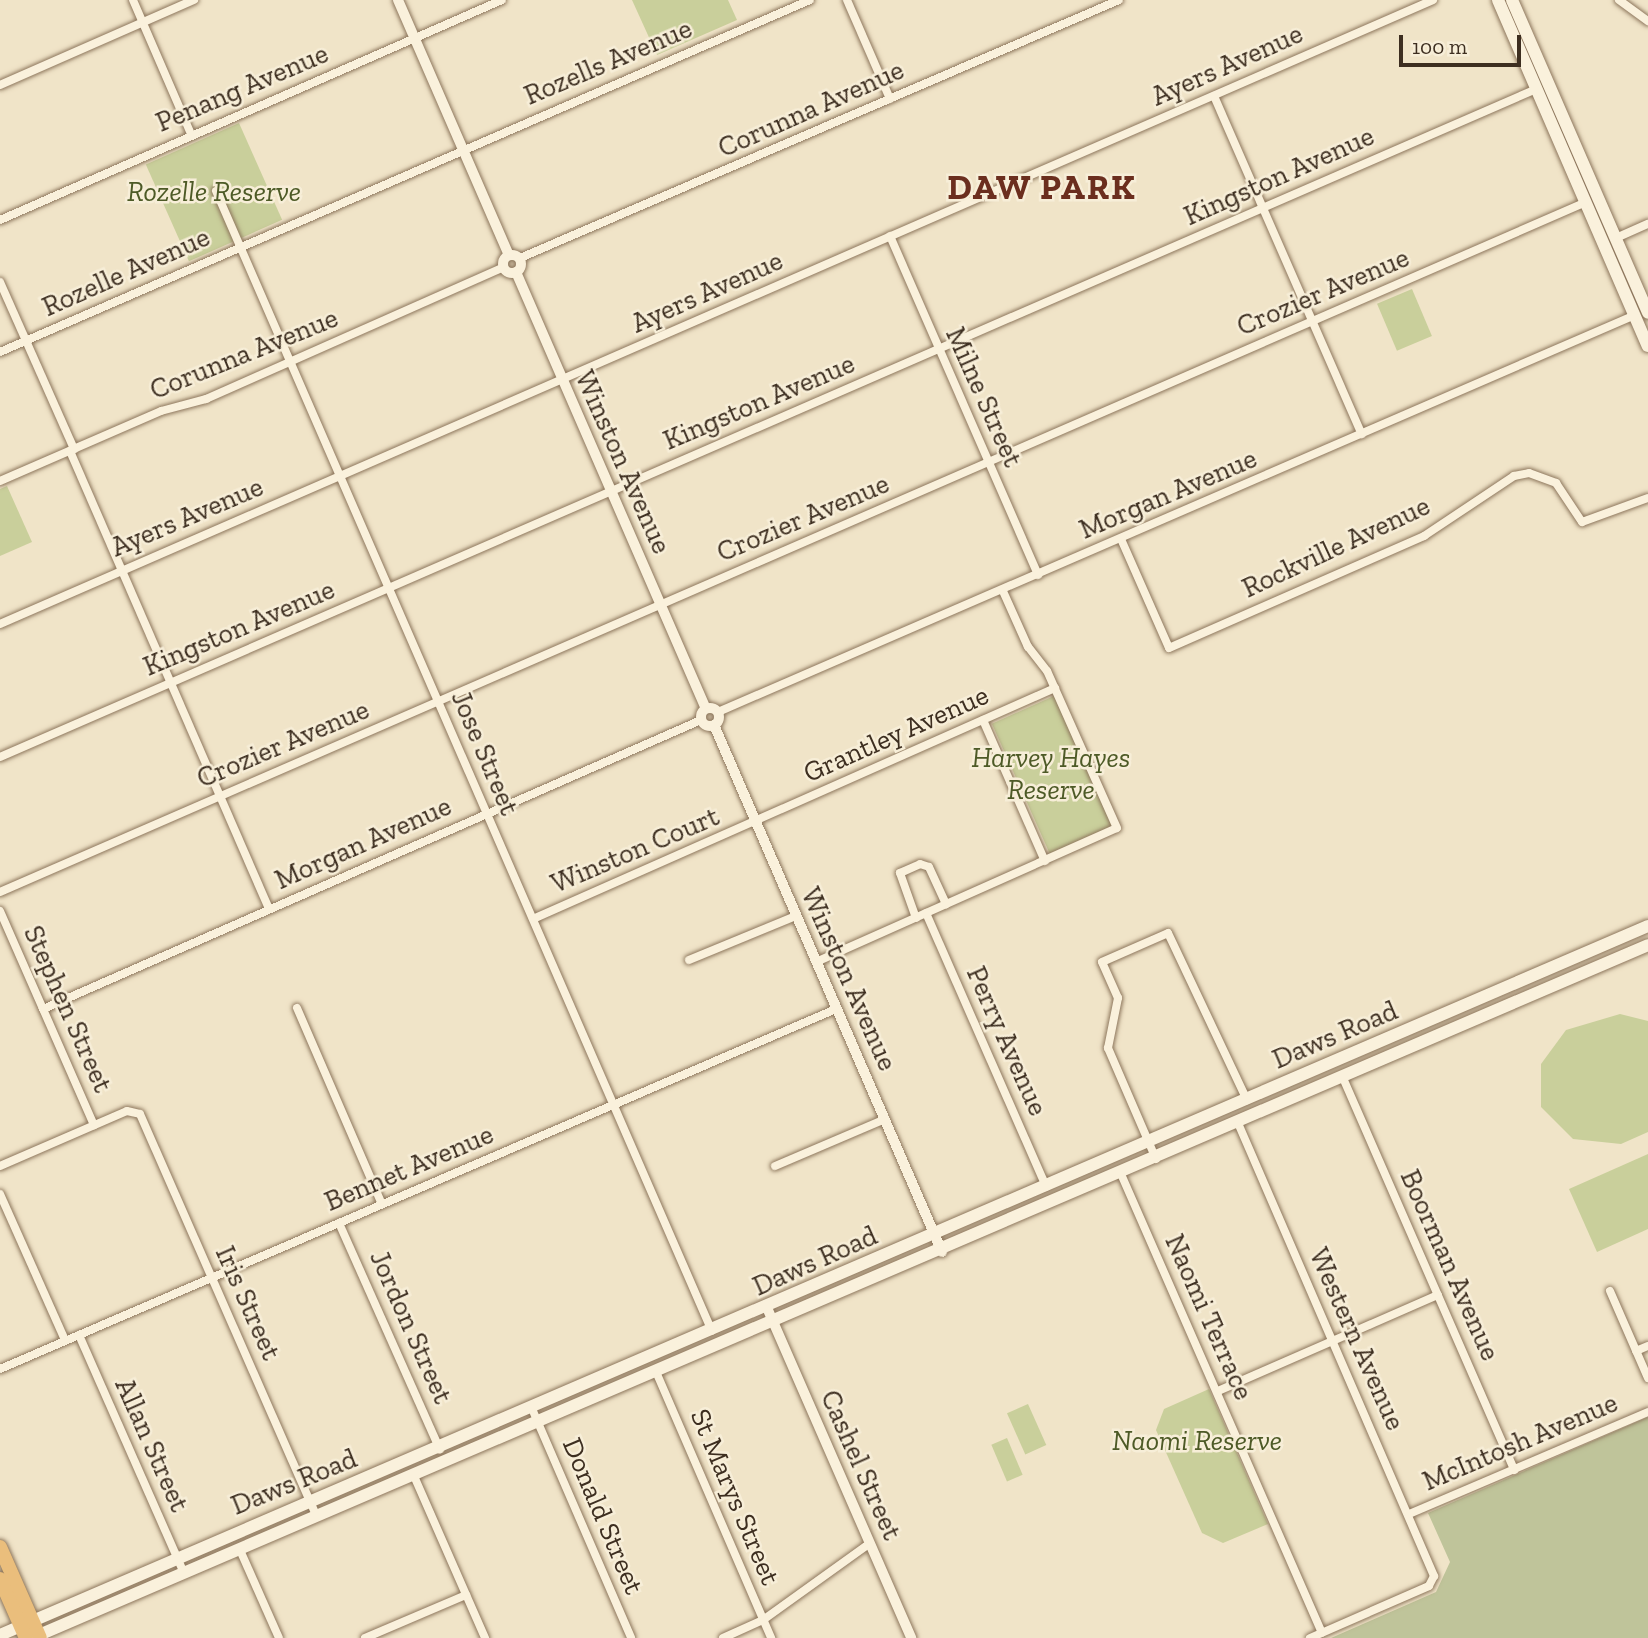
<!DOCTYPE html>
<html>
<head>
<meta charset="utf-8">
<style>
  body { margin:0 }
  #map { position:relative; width:1648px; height:1638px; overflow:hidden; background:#f0e4c8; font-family:"Zilla Slab",serif }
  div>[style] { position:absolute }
  .green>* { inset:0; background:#c9cf9b; transform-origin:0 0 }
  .cemetery>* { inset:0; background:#bfc49a }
  .roads { filter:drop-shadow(0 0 2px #8d765c) drop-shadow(0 0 2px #8d765c) }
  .minor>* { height:8px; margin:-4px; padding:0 4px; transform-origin:4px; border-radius:4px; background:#faf1dc }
  .tertiary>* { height:10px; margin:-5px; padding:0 5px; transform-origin:5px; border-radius:5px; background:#faf1dc }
  .tertiary>.ring { margin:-5px; padding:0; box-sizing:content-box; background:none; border:10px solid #faf1dc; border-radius:50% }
  .secondary>* { height:12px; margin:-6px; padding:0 6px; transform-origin:6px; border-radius:6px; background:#faf1dc }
  .trunk>* { height:14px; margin:-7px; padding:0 7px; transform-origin:7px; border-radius:7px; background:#eabe7c }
  span { translate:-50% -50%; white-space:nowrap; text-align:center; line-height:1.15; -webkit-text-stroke:5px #f7eed8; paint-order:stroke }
  .street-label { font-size:28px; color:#3d2e20 }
  .park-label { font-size:28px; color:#4d5a26; font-style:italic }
  .district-label { font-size:35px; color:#6b2e1e; font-weight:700; letter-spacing:2px }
  .scale { position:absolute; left:1399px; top:35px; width:122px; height:32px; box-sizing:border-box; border:4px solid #3d2e20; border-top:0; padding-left:9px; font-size:21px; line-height:24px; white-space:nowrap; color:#3d2e20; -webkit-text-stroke:5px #f7eed8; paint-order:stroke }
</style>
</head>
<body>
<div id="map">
  <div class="green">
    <div style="clip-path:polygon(632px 0,728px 0,737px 20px,657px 55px)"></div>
    <div style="left:239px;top:123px;width:106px;height:102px;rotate:66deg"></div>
    <div style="left:1412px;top:289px;width:51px;height:38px;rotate:67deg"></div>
    <div style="clip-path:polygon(7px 486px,32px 542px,0 556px,0 489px)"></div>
    <div style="left:1054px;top:696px;width:142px;height:68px;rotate:66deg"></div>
    <div style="clip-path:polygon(1620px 1014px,1648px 1021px,1648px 1132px,1621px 1144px,1573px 1139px,1541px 1107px,1541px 1064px,1566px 1030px)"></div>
    <div style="clip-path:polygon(1648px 1154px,1648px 1229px,1597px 1252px,1569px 1189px)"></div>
    <div style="clip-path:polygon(1209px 1389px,1268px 1524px,1223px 1543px,1202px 1533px,1156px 1430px,1164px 1409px)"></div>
    <div style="left:1028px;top:1404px;width:45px;height:23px;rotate:66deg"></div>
    <div style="left:1007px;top:1438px;width:40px;height:17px;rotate:67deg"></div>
  </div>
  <div class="cemetery">
    <div style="clip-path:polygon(1648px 1417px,1648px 1638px,1331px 1638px,1436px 1592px,1450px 1562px,1428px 1513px)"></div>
  </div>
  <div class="roads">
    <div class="minor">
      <div style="left:133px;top:0;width:146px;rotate:66.6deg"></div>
      <div style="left:847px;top:0;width:108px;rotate:66.5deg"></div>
      <div style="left:1619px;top:0;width:36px;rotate:36deg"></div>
      <div style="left:0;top:85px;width:212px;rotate:-23.7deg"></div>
      <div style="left:1214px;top:96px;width:369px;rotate:66.4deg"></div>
      <div style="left:216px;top:191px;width:1243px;rotate:66.49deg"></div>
      <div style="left:0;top:220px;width:548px;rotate:-23.67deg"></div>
      <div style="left:890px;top:236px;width:370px;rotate:66.4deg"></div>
      <div style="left:1616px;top:238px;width:35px;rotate:-24deg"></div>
      <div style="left:520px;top:258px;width:652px;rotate:-23.3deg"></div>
      <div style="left:0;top:282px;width:183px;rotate:66.1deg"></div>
      <div style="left:0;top:352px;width:883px;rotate:-23.49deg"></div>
      <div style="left:70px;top:451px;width:499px;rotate:66.5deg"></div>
      <div style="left:0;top:481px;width:176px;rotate:-23.5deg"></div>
      <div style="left:161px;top:411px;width:47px;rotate:-14.9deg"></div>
      <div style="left:206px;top:399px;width:326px;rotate:-23.9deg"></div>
      <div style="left:1121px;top:539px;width:119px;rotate:66.2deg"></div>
      <div style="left:1169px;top:648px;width:279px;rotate:-23.7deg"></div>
      <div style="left:1424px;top:536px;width:108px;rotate:-33.7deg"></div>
      <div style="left:1514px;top:476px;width:15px;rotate:-11deg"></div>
      <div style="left:1529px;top:473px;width:29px;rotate:20deg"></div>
      <div style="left:1556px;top:483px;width:47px;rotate:56.3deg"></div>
      <div style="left:1582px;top:522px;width:70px;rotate:-20deg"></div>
      <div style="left:0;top:624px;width:1563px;rotate:-23.53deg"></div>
      <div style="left:718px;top:712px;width:999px;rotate:-23.41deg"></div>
      <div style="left:983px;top:720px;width:154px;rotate:66.3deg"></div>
      <div style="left:0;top:757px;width:1675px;rotate:-23.5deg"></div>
      <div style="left:0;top:892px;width:1730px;rotate:-23.51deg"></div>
      <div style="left:0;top:911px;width:234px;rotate:66.3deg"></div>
      <div style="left:926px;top:913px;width:299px;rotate:66.3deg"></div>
      <div style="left:916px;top:918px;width:48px;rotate:-109.6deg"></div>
      <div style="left:900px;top:873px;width:22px;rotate:-24deg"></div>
      <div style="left:920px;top:864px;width:9px;rotate:18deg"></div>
      <div style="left:929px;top:867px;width:41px;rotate:65.3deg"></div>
      <div style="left:533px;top:919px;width:571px;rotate:-23.87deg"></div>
      <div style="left:689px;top:960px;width:116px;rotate:-22.4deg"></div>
      <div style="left:816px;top:962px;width:329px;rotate:-24deg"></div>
      <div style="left:1117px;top:828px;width:172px;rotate:-114deg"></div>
      <div style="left:1047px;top:671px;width:31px;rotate:-128deg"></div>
      <div style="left:1028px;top:647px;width:61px;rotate:-114.1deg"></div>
      <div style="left:297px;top:1008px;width:214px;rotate:66.6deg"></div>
      <div style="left:43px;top:1009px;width:719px;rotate:-23.71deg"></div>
      <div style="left:1343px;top:1078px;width:428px;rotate:66.4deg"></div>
      <div style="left:1238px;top:1123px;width:494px;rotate:66.6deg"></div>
      <div style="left:1434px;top:1576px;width:11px;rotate:117deg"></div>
      <div style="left:1429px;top:1586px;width:130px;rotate:156.4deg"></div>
      <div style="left:1156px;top:1159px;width:121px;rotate:-113.4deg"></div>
      <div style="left:1108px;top:1048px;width:51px;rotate:-78.7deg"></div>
      <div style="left:1118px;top:998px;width:39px;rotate:-114deg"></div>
      <div style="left:1102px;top:962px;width:72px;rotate:-23.7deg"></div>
      <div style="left:1168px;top:933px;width:185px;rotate:64.7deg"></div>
      <div style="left:0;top:1166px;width:138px;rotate:-23.4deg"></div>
      <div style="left:127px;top:1111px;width:13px;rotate:13deg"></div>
      <div style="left:140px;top:1114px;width:440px;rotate:66.3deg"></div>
      <div style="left:775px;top:1166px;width:120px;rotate:-23.1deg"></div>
      <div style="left:1121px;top:1174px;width:501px;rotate:66.35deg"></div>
      <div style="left:0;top:1194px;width:160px;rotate:66deg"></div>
      <div style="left:339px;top:1223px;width:248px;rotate:66deg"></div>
      <div style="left:1610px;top:1291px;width:95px;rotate:66.4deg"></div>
      <div style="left:79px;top:1335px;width:260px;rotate:66.2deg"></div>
      <div style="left:1636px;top:1351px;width:13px;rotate:-23deg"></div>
      <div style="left:0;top:1369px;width:910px;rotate:-23.3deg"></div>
      <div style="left:657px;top:1374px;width:288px;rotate:66.6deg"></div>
      <div style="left:1218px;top:1391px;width:240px;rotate:-23.6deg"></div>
      <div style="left:533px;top:1411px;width:247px;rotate:66.6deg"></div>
      <div style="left:414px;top:1476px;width:177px;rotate:66.3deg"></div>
      <div style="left:1409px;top:1514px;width:260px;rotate:-23.1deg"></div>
      <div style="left:240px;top:1550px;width:96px;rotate:66.1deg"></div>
      <div style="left:365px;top:1638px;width:110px;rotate:-23.1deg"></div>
      <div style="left:723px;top:1638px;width:44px;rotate:-24.2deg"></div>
      <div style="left:763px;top:1620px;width:132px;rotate:-35.7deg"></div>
    </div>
    <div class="tertiary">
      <div style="left:398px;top:0;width:278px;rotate:66.5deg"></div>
      <div class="ring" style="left:503px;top:255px;width:8px;height:8px"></div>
      <div style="left:516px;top:272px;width:476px;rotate:66.5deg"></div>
      <div class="ring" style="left:701px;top:708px;width:8px;height:8px"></div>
      <div style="left:714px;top:725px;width:574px;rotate:66.6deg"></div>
      <div style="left:768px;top:1310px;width:358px;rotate:66.4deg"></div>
    </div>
    <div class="secondary">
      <div style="left:1498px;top:0;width:377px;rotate:66.6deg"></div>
      <div style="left:1512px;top:0;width:341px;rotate:66.5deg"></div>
      <div style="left:0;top:1635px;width:1794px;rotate:-23.28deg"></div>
      <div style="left:32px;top:1638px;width:1758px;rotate:-23.21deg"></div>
    </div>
    <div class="trunk">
      <div style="left:0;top:1547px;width:99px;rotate:66.3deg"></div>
      <div style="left:0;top:1579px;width:64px;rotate:66.2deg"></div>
    </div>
  </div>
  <div class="street-label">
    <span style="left:608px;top:62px;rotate:-23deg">Rozells Avenue</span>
    <span style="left:1227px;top:65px;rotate:-24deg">Ayers Avenue</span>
    <span style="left:242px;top:88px;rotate:-23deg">Penang Avenue</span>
    <span style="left:811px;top:109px;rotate:-24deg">Corunna Avenue</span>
    <span style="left:1279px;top:176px;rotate:-24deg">Kingston Avenue</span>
    <span style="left:126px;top:272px;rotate:-24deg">Rozelle Avenue</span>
    <span style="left:707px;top:292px;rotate:-24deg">Ayers Avenue</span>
    <span style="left:1323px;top:292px;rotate:-23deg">Crozier Avenue</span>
    <span style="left:244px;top:354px;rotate:-22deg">Corunna Avenue</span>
    <span style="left:984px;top:397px;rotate:66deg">Milne Street</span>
    <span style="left:759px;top:402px;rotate:-23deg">Kingston Avenue</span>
    <span style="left:623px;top:462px;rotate:66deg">Winston Avenue</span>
    <span style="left:1168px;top:494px;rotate:-23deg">Morgan Avenue</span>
    <span style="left:187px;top:517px;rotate:-23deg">Ayers Avenue</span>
    <span style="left:803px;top:518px;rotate:-23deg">Crozier Avenue</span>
    <span style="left:1336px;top:547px;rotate:-25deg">Rockville Avenue</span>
    <span style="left:239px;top:628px;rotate:-23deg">Kingston Avenue</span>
    <span style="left:896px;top:734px;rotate:-24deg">Grantley Avenue</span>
    <span style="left:283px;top:744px;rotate:-23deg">Crozier Avenue</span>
    <span style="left:485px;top:753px;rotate:67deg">Jose Street</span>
    <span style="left:363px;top:843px;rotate:-24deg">Morgan Avenue</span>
    <span style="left:635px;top:850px;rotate:-23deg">Winston Court</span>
    <span style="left:849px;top:979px;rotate:66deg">Winston Avenue</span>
    <span style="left:68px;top:1009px;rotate:66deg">Stephen Street</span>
    <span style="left:1335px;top:1035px;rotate:-23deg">Daws Road</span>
    <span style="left:1007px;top:1041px;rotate:66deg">Perry Avenue</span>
    <span style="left:409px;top:1168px;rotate:-23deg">Bennet Avenue</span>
    <span style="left:815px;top:1261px;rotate:-24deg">Daws Road</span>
    <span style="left:1450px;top:1265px;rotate:66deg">Boorman Avenue</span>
    <span style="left:248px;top:1303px;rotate:66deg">Iris Street</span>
    <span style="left:1209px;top:1317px;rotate:66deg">Naomi Terrace</span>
    <span style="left:411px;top:1327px;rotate:66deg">Jordon Street</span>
    <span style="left:1357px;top:1339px;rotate:66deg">Western Avenue</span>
    <span style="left:1520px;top:1442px;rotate:-23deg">McIntosh Avenue</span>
    <span style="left:152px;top:1445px;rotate:66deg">Allan Street</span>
    <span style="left:861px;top:1465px;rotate:66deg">Cashel Street</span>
    <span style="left:294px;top:1482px;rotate:-22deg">Daws Road</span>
    <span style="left:735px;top:1497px;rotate:67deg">St Marys Street</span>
    <span style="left:603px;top:1516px;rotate:67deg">Donald Street</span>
  </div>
  <div class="park-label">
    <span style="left:214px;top:192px">Rozelle Reserve</span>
    <span style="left:1051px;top:774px">Harvey Hayes<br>Reserve</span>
    <span style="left:1197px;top:1441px">Naomi Reserve</span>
  </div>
  <div class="district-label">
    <span style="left:1042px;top:187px">DAW PARK</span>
  </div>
  <div class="scale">100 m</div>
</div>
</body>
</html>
